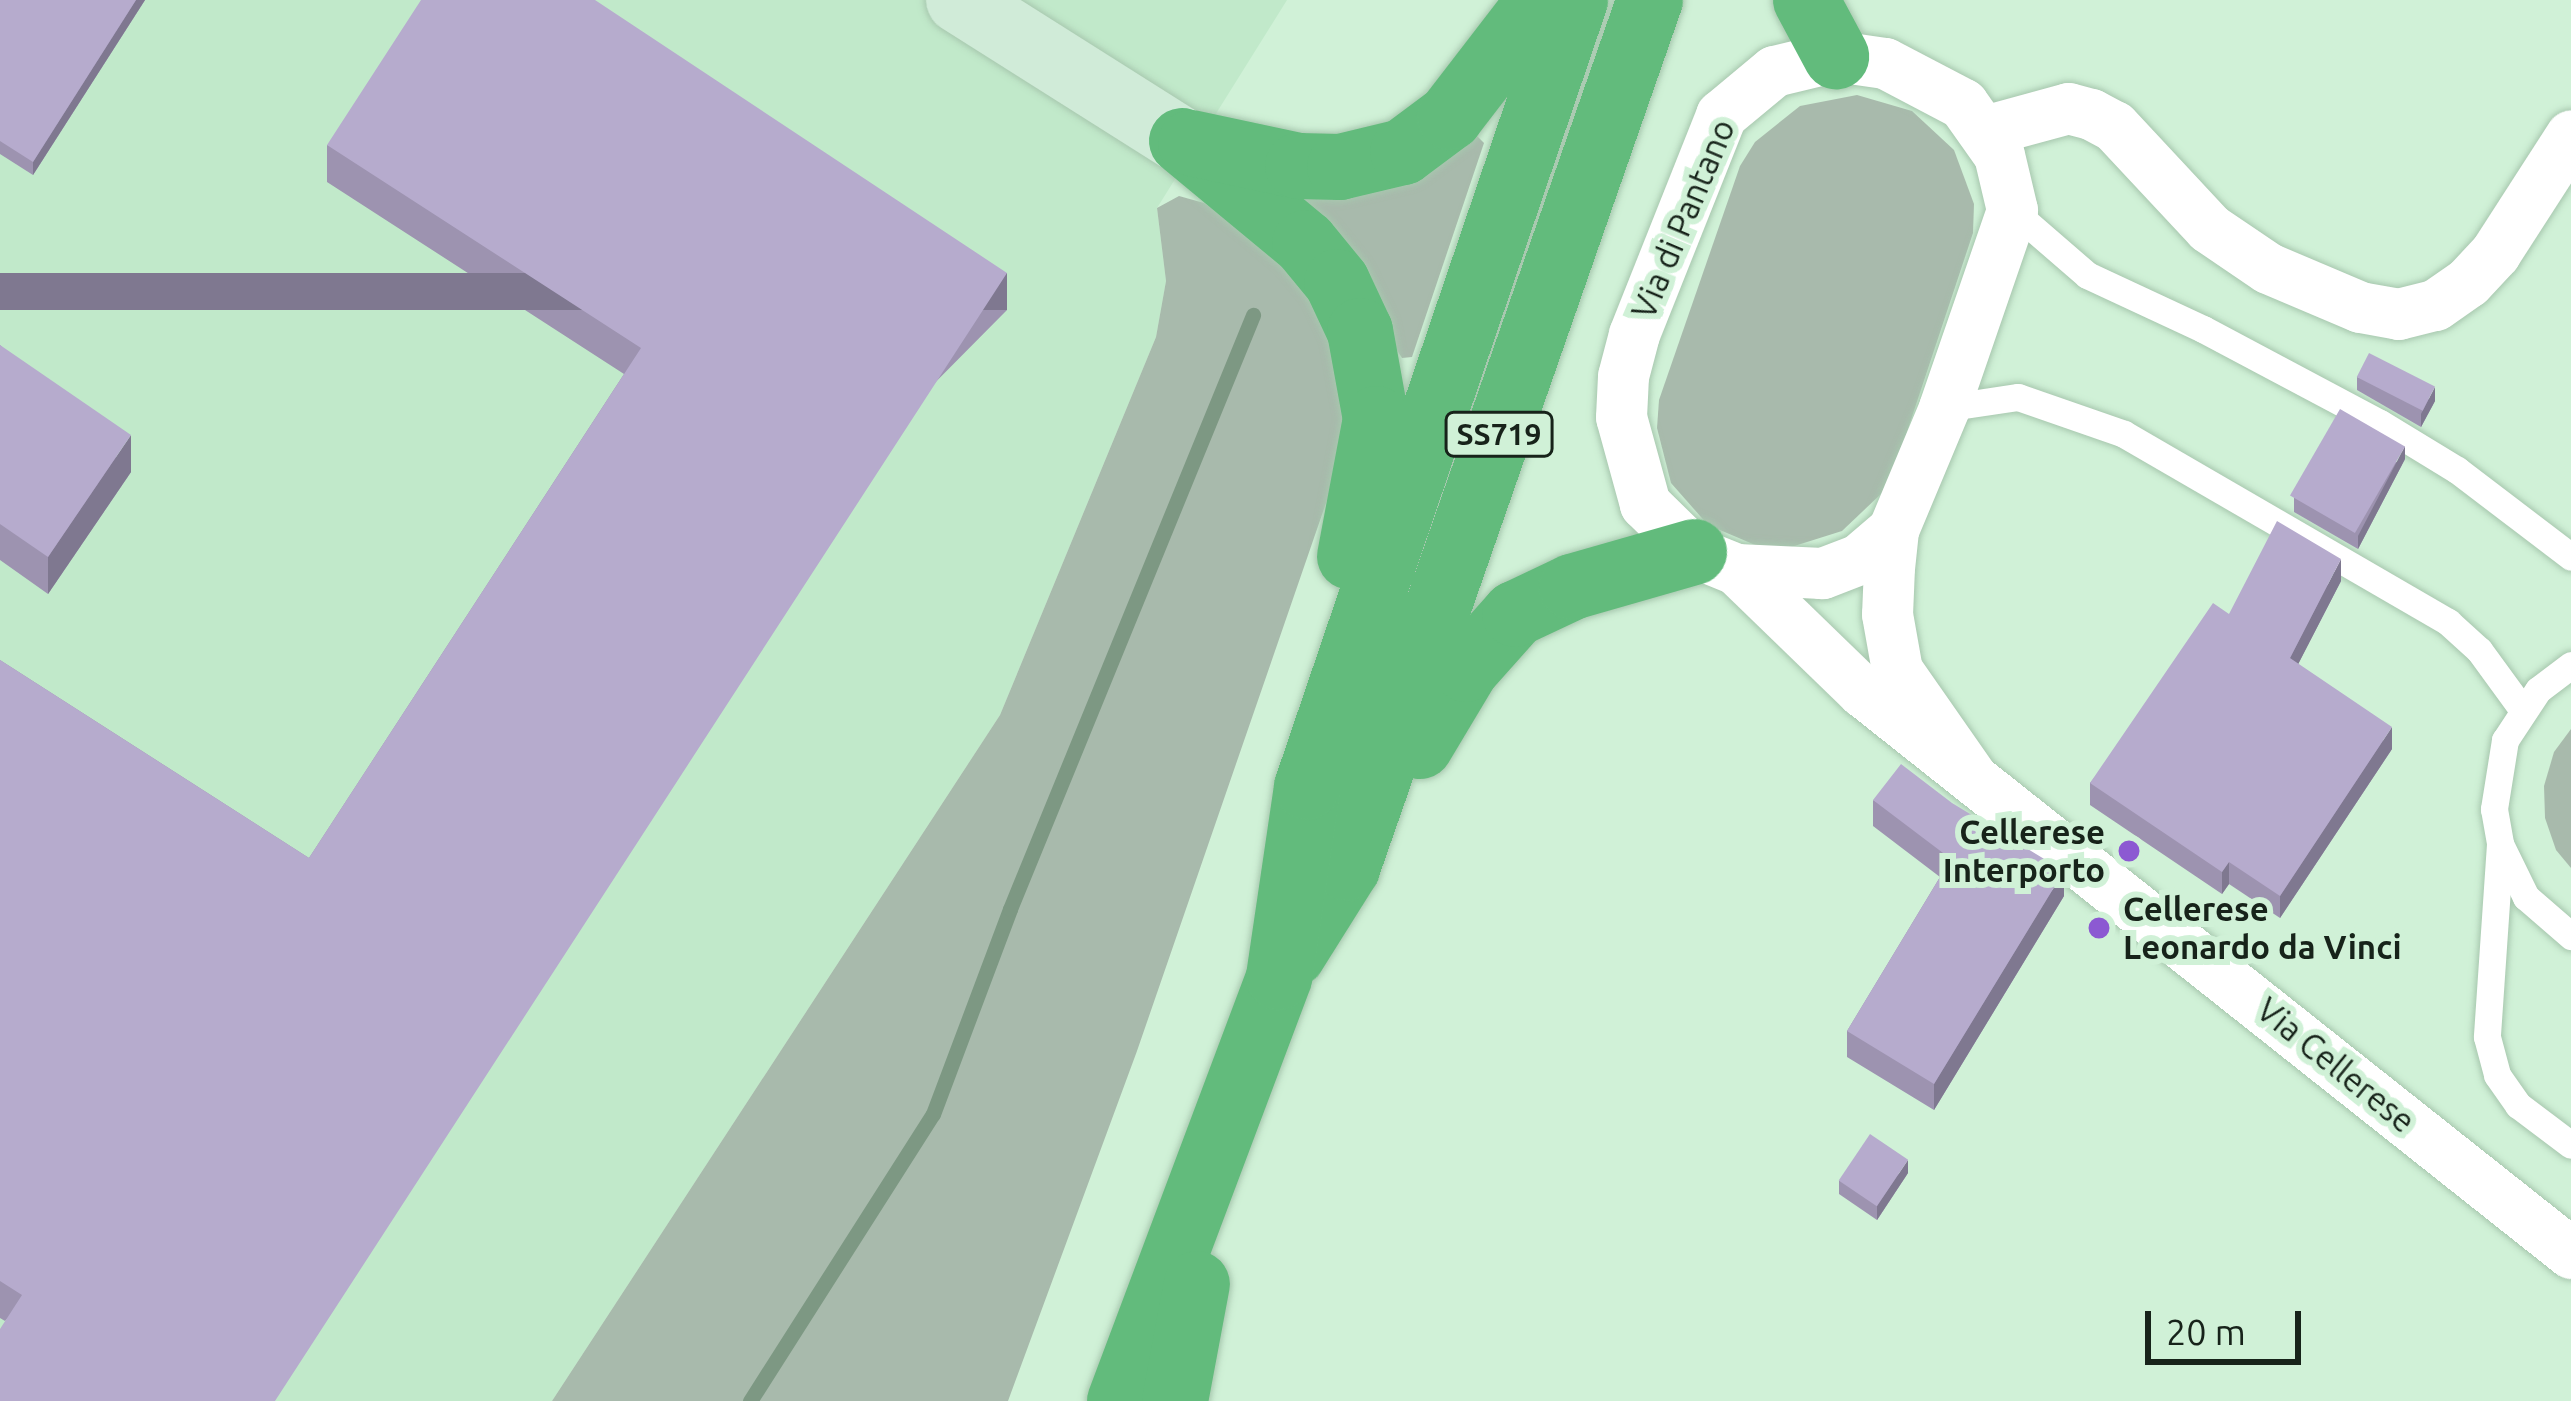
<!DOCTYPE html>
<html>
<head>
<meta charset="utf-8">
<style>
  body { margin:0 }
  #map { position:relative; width:2571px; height:1401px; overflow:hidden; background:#d0f1d7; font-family:Ubuntu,sans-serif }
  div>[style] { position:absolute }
  .built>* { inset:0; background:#c1e9ca }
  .green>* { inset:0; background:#a8baac }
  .stream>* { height:15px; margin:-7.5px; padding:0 7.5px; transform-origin:7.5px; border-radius:7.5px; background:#7d9883 }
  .roads { filter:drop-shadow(0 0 3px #a7c7ae) drop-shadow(0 0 3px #a7c7ae) }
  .lane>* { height:27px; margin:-13.5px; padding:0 13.5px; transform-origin:13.5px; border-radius:13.5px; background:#fff }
  .street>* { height:51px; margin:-25.5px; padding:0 25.5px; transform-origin:25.5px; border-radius:25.5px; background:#fff }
  .secondary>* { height:66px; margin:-33px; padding:0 33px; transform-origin:33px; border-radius:33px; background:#d0ebd8 }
  .highway>* { height:66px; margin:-33px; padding:0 33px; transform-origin:33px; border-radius:33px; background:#62bb7c }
  .wall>* { inset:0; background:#9d93b0 }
  .shaded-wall>* { inset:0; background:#7f7890; transform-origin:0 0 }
  .building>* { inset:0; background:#b6abcd; transform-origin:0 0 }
  .dots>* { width:33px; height:33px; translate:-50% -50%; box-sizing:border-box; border:6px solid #d0f1d7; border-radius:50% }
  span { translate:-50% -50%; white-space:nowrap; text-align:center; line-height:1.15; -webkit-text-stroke:12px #d0f1d7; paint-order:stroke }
  .shield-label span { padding:3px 9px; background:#d0f1d7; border:3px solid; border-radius:9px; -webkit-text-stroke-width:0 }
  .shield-label { font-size:30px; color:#17231a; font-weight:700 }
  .street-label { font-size:33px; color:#17231a }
  .poi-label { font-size:33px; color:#17231a; font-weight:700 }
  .right { translate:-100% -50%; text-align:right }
  .left { translate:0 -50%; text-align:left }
  .scale { position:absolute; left:2145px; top:1311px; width:156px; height:54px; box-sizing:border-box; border:6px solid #17231a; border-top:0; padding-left:15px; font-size:36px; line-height:42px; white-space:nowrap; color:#17231a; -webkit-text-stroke:9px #d0f1d7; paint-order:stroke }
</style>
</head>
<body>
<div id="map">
  <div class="built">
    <div style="clip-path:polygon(0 0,1287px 0,1157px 208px,1166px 281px,1156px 337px,1000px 715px,552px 1401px,0 1401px)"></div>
  </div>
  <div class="green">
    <div style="clip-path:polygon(1857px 95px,1912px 111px,1954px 150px,1974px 204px,1973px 233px,1895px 468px,1882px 493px,1842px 531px,1788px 548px,1760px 547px,1708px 525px,1671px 483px,1657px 428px,1659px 400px,1740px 166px,1755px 142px,1800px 106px)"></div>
    <div style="clip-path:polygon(1476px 135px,1484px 143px,1412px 357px,1402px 358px,1297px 196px)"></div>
    <div style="clip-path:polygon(1179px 196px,1204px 203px,1277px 251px,1343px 345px,1345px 448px,1137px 1051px,1008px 1401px,552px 1401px,1000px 715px,1156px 337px,1166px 281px,1157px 208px)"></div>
    <div style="clip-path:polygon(2571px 729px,2571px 868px,2556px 850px,2545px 818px,2544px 786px,2554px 752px)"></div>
  </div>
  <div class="stream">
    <div style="left:750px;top:1401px;width:340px;rotate:-57.5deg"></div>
    <div style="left:933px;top:1114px;width:219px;rotate:-69.4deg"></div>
    <div style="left:1010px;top:909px;width:642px;rotate:-67.75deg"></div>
  </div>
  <div class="roads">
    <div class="lane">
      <div style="left:2012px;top:210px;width:99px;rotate:40.9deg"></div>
      <div style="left:2087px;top:275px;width:128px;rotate:25deg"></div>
      <div style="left:2203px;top:329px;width:200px;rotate:28deg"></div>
      <div style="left:2380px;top:423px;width:90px;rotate:31.4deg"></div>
      <div style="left:2457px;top:470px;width:143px;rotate:37.3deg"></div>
      <div style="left:1944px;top:408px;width:75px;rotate:-8.5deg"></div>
      <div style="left:2018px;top:397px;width:112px;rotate:19.2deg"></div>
      <div style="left:2124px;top:434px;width:375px;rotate:30.1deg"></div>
      <div style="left:2448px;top:622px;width:42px;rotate:42.1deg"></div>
      <div style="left:2479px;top:650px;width:73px;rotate:53.9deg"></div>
      <div style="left:2571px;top:665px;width:41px;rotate:142.9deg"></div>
      <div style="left:2538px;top:690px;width:60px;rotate:123.4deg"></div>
      <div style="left:2505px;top:740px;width:70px;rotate:99.1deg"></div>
      <div style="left:2494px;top:809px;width:36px;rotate:80deg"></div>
      <div style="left:2500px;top:844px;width:59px;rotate:63.9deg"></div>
      <div style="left:2526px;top:897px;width:60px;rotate:40.9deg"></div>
      <div style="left:2500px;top:844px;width:193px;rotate:93.9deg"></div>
      <div style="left:2487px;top:1037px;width:39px;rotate:75deg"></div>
      <div style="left:2497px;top:1075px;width:37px;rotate:55deg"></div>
      <div style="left:2518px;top:1105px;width:66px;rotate:37deg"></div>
    </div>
    <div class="street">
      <div style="left:1984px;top:131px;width:87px;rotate:-15.3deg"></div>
      <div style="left:2068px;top:108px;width:24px;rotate:15deg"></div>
      <div style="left:2091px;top:114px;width:26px;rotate:28deg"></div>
      <div style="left:2114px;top:126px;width:139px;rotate:47deg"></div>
      <div style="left:2209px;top:228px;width:71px;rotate:34.1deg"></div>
      <div style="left:2268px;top:268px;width:100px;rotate:23deg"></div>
      <div style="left:2360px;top:307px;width:39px;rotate:10deg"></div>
      <div style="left:2398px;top:314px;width:38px;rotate:-14deg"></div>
      <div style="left:2435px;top:305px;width:40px;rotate:-34.9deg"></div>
      <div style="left:2468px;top:282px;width:40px;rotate:-47deg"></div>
      <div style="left:2495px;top:253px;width:140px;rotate:-57.2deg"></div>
      <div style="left:1893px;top:530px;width:45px;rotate:139.5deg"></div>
      <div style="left:1859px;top:559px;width:40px;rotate:159deg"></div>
      <div style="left:1822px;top:573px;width:86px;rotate:-177.3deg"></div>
      <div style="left:1736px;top:569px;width:45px;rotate:-158deg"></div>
      <div style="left:1694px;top:552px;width:69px;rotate:-135.6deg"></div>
      <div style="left:1645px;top:504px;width:90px;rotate:-105.4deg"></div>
      <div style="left:1621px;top:417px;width:41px;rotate:-87.2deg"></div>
      <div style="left:1623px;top:376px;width:43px;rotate:-75.3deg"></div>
      <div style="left:1634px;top:334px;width:236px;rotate:-68.3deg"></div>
      <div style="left:1721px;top:115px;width:69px;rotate:-39.7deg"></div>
      <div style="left:1774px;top:71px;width:64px;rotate:-13.6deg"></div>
      <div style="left:1836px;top:56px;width:49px;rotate:8.1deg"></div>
      <div style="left:1885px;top:63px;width:88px;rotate:27.7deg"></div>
      <div style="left:1963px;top:104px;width:62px;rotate:54.8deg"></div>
      <div style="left:1999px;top:155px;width:57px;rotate:76.7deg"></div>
      <div style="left:2012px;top:210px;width:209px;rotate:109deg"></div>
      <div style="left:1944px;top:408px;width:132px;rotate:112.7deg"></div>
      <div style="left:1893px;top:530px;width:37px;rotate:96deg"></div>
      <div style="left:1889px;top:567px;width:47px;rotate:92.4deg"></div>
      <div style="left:1887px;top:614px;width:57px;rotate:79.9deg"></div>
      <div style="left:1897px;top:670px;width:129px;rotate:55.1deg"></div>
      <div style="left:1736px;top:569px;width:175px;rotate:44.1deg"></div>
      <div style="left:1862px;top:691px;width:905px;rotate:38.4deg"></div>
    </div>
    <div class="secondary">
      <div style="left:959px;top:0;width:264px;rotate:32.3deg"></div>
    </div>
    <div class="highway">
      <div style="left:1806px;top:0;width:64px;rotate:61.8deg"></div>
      <div style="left:1182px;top:141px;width:160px;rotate:39.7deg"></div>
      <div style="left:1305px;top:243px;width:50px;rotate:50.6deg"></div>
      <div style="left:1337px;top:282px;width:54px;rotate:64.9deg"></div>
      <div style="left:1360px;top:331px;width:89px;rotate:79.7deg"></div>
      <div style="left:1376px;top:419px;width:140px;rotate:100.7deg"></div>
      <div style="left:1191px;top:143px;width:109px;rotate:12.1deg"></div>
      <div style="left:1298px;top:166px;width:42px;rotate:1.4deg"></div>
      <div style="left:1340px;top:167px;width:65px;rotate:-13.4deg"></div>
      <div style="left:1403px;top:152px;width:59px;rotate:-36.7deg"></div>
      <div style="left:1450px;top:117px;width:148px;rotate:-52.4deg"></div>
      <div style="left:1420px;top:746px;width:90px;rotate:-59.1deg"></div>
      <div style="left:1466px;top:669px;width:74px;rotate:-48.3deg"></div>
      <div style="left:1515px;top:614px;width:63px;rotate:-25.3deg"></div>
      <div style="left:1572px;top:587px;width:127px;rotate:-16deg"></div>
      <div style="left:1293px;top:954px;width:102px;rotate:-57.9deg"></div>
      <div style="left:1347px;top:868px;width:919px;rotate:-70.76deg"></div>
      <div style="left:1120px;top:1401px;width:453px;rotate:-69.4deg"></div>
      <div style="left:1279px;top:977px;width:192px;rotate:-81.6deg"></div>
      <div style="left:1307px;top:787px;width:831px;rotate:-71.19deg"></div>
      <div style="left:1175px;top:1401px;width:119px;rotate:-79.4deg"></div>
    </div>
  </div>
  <div class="wall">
    <div style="clip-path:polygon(0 0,145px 0,33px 175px,0 154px)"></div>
    <div style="clip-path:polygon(327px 145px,1007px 310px,5px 1321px,0 1318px,0 660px,309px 858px,624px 374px,327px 182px)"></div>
    <div style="clip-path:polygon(0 345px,131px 472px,48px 594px,0 560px)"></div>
    <div style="clip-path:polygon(2357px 377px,2435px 401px,2421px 427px,2357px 390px)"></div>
    <div style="clip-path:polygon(2405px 459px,2358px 549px,2294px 512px,2294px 498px)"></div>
    <div style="clip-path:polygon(2341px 581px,2298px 664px,2392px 749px,2280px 918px,2229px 884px,2222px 894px,2090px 805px,2090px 783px,2229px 614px)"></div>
    <div style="clip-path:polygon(1873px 800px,2064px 896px,1934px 1110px,1847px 1057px,1847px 1031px,1940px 877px,1873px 826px)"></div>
    <div style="clip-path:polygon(1908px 1173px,1877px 1220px,1839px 1194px,1839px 1181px)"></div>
  </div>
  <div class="shaded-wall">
    <div style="clip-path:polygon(136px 0,145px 0,33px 175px,33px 162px)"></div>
    <div style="left:1007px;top:273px;width:37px;height:1345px;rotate:90deg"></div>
    <div style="clip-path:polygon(2435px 387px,2435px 401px,2421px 427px,2421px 414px)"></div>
    <div style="clip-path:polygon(131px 435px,131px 472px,48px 594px,48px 557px)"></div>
    <div style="clip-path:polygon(2405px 446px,2405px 459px,2358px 549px,2358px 536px)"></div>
    <div style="clip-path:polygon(2341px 559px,2341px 581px,2290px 680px,2290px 658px)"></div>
    <div style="clip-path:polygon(2392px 727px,2392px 749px,2280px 918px,2280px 896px)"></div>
    <div style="clip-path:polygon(2229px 862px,2229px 884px,2222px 894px,2222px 872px)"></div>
    <div style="clip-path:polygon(2064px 871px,2064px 896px,1934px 1110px,1934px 1084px)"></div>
    <div style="clip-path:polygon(1908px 1160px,1908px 1173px,1877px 1220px,1877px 1206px)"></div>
  </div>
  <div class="building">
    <div style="clip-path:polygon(0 0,136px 0,33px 162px,0 141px)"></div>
    <div style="clip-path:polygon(421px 0,595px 0,1007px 273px,275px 1401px,0 1401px,0 1329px,22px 1295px,0 1281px,0 660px,309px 858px,641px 348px,327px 145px)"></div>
    <div style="clip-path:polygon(0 345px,131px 435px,48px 557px,0 524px)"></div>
    <div style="left:2369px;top:353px;width:74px;height:27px;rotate:27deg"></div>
    <div style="left:2340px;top:409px;width:75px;height:100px;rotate:30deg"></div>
    <div style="clip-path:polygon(2277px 521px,2341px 559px,2290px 658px,2392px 727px,2280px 896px,2229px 862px,2222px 872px,2090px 783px,2213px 603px,2229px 614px)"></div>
    <div style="clip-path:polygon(1901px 764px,1952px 803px,2064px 871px,1934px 1084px,1847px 1031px,1951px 859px,1873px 800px)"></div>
    <div style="left:1870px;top:1134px;width:46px;height:56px;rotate:34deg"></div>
  </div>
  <div class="dots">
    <div style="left:2129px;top:851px;background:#8c59d2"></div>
    <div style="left:2099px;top:928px;background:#8c59d2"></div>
  </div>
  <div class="shield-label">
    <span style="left:1499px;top:434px">SS719</span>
  </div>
  <div class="street-label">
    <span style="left:1683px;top:219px;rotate:-67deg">Via di Pantano</span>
    <span style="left:2336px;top:1065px;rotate:39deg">Via Cellerese</span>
  </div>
  <div class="poi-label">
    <span class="right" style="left:2105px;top:851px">Cellerese<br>Interporto</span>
    <span class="left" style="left:2123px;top:928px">Cellerese<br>Leonardo da Vinci</span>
  </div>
  <div class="scale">20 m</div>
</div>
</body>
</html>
